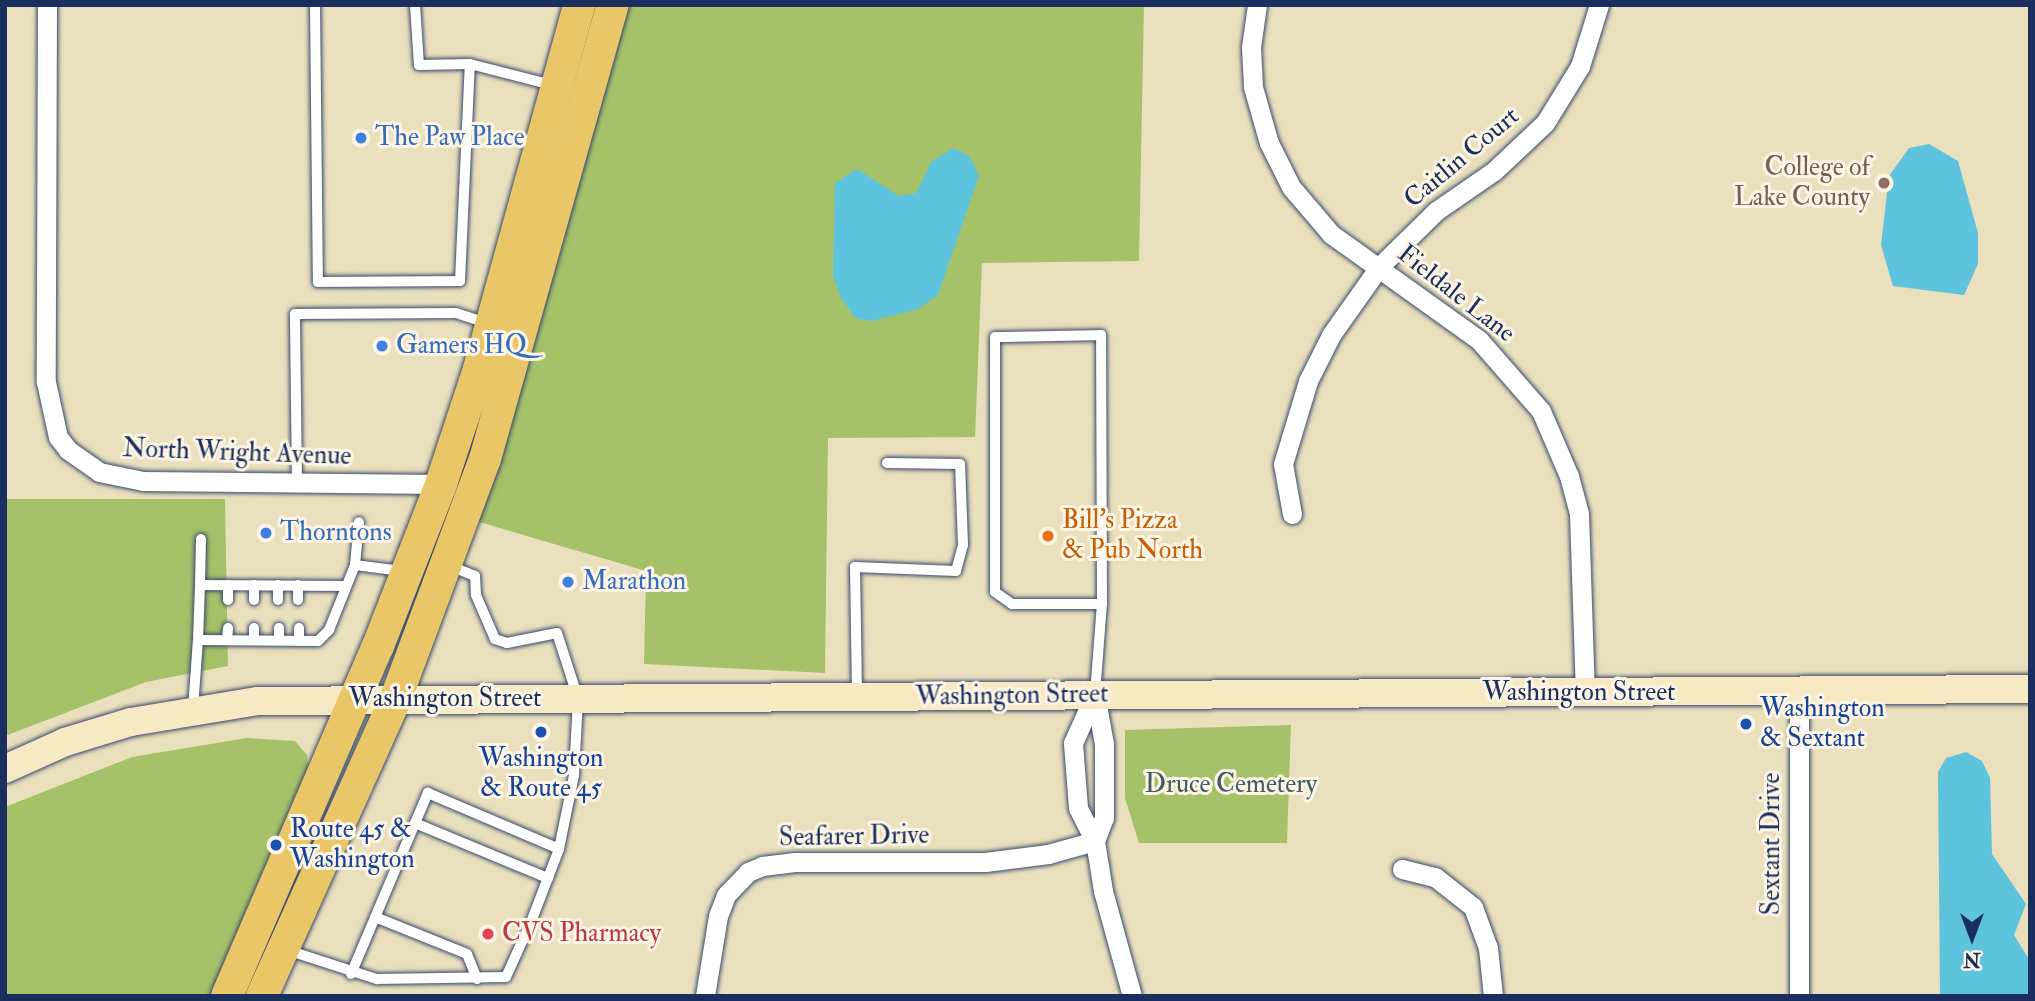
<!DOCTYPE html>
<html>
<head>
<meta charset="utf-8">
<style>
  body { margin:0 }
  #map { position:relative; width:2035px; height:1001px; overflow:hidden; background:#eae0bd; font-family:"IM FELL Double Pica",serif }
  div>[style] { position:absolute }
  .green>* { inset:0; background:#a5c269 }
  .water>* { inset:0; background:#5ec3dc }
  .roads { filter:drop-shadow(0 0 2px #3a4a6c) drop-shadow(0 0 2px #3a4a6c) }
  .lane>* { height:10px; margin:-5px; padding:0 5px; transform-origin:5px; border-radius:5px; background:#fff }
  .street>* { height:19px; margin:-9.5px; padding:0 9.5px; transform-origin:9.5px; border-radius:9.5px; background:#fff }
  .secondary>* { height:28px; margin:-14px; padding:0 14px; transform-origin:14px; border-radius:14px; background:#f6e9c3 }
  .primary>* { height:32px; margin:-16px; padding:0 16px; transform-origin:16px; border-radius:16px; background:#e9c769 }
  .dots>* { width:19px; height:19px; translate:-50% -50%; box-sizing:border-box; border:4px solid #fcf5e5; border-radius:50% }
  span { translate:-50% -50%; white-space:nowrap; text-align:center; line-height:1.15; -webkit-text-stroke:6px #fcf5e5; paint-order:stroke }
  .shop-label { font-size:26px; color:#366cbe }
  .left { translate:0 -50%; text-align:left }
  .street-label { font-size:26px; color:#1b2f5e }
  .education-label { font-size:26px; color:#785e54 }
  .right { translate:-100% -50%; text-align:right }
  .food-label { font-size:26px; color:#c56008 }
  .transit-label { font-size:26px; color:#164399 }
  .park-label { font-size:26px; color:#445b61 }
  .health-label { font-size:26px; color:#be3a42 }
  .frame { position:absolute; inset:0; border:7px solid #1b2f5e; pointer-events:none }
  .north { position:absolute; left:1937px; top:903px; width:70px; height:70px; -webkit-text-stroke:5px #fcf5e5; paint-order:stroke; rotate:180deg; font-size:19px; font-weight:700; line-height:28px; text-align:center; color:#1b2f5e }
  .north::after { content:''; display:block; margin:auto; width:24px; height:32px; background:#1b2f5e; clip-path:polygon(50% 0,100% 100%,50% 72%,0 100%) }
</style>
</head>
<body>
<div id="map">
  <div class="green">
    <div style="clip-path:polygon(622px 5px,1144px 5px,1139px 261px,982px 263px,975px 437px,828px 438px,825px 673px,644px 664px,646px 571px,476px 521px)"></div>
    <div style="clip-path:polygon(7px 499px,225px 499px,228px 666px,146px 682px,5px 736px)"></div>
    <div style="clip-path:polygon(1291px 725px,1287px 843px,1139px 843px,1125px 798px,1125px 730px)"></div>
    <div style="clip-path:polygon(247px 738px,295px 741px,307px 755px,308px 770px,214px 996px,5px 996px,5px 807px,132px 757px)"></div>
  </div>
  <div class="water">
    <div style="clip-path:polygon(1929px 144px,1958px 161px,1978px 233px,1978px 264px,1964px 295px,1893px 286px,1881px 245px,1889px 176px,1909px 148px)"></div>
    <div style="clip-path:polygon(954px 148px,970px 157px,979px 176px,938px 295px,918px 309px,871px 321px,855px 318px,840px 296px,833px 276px,835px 183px,857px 169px,899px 196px,916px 193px,932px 161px)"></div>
    <div style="clip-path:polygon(1966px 752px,1982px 761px,1990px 778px,1992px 854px,2026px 904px,2014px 935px,2030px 961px,2030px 996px,1940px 996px,1938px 772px,1946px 758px)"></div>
  </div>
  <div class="roads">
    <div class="lane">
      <div style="left:315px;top:5px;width:277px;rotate:89.4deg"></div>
      <div style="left:318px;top:282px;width:142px;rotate:-0.4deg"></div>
      <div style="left:460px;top:281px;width:217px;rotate:-87.4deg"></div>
      <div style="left:415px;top:5px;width:60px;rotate:86.2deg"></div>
      <div style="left:419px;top:65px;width:51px;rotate:-1.1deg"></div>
      <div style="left:470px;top:64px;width:85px;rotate:14.4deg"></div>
      <div style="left:297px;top:484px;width:170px;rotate:-90.7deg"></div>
      <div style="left:295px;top:314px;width:161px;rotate:-0.4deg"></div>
      <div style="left:456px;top:313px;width:33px;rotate:18deg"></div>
      <div style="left:355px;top:565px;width:43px;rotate:-84.7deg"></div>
      <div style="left:200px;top:585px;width:46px;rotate:-88.8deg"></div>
      <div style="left:228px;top:585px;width:15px;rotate:90deg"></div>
      <div style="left:254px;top:585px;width:15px;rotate:90deg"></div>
      <div style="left:278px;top:585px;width:15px;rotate:90deg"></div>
      <div style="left:298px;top:600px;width:15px;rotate:-90deg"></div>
      <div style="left:254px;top:628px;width:12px;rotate:90deg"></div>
      <div style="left:279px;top:628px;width:12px;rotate:90deg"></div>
      <div style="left:299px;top:628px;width:13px;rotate:90deg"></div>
      <div style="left:198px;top:640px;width:55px;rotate:-87.9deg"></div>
      <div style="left:200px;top:585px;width:145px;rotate:0.4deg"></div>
      <div style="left:227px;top:640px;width:12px;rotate:-85deg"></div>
      <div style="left:857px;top:694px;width:127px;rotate:-90.9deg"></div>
      <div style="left:855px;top:567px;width:101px;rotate:2.3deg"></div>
      <div style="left:956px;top:571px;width:27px;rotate:-75deg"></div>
      <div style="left:963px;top:545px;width:81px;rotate:-92.1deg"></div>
      <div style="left:960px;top:464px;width:73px;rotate:-179.2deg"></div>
      <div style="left:1095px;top:694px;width:90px;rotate:-85.6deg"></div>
      <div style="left:1102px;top:604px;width:269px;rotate:-90.2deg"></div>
      <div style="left:1101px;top:335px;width:106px;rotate:178.9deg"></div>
      <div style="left:995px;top:337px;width:255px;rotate:90deg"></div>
      <div style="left:995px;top:592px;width:21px;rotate:35deg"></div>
      <div style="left:1012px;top:604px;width:90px"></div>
      <div style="left:193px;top:709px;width:69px;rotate:-85.9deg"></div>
      <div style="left:198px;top:640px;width:120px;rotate:0.5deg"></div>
      <div style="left:318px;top:641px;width:16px;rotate:-45deg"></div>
      <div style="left:329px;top:630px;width:70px;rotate:-68.2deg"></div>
      <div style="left:355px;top:565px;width:47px;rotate:7.3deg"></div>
      <div style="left:415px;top:823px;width:144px;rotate:22.5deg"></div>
      <div style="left:375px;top:917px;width:99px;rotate:21.9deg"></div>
      <div style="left:467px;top:954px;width:27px;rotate:68deg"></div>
      <div style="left:287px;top:950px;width:95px;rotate:17.9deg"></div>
      <div style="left:377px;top:979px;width:129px;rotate:-0.9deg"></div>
      <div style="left:506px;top:977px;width:60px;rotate:-65.6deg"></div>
      <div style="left:531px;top:922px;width:78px;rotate:-69deg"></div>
      <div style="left:559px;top:849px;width:76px;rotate:-78.5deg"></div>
      <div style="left:574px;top:775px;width:77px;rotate:-87deg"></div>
      <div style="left:578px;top:698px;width:68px;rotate:-107.9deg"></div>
      <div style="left:557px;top:633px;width:51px;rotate:168.7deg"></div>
      <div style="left:507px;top:643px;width:13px;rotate:-162deg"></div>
      <div style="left:495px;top:639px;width:48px;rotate:-113.4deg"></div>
      <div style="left:476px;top:595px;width:19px;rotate:-93deg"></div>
      <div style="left:475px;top:576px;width:27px;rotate:-158deg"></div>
      <div style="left:351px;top:974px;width:197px;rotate:-67deg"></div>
      <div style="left:428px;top:793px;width:142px;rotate:23.1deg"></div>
    </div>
    <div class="street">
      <div style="left:47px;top:5px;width:377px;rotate:90.2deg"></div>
      <div style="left:46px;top:382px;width:56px;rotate:77.7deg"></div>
      <div style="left:58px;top:437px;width:16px;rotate:52deg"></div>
      <div style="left:68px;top:450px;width:38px;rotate:35deg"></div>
      <div style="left:99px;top:472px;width:45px;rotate:11.6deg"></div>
      <div style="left:143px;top:481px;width:298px;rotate:0.6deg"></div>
      <div style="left:1257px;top:5px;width:42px;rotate:98.1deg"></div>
      <div style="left:1251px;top:47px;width:40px;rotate:87.1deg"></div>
      <div style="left:1253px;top:87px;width:58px;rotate:74.1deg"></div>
      <div style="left:1269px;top:143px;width:49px;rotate:63.4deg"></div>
      <div style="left:1291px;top:187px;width:62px;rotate:49.6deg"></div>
      <div style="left:1331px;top:234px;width:182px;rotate:35.6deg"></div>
      <div style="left:1479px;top:340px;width:94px;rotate:48.9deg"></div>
      <div style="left:1541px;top:411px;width:71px;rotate:66.7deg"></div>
      <div style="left:1569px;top:476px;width:39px;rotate:75deg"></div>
      <div style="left:1579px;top:514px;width:179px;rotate:88.1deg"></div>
      <div style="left:1292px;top:514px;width:51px;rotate:-100.2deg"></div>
      <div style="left:1283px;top:464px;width:87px;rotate:-73.2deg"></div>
      <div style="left:1308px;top:381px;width:51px;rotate:-63.4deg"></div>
      <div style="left:1331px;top:335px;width:83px;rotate:-54.8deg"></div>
      <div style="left:1379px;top:267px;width:80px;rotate:-44.5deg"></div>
      <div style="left:1436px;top:211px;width:70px;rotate:-34.6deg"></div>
      <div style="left:1494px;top:171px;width:70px;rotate:-43.3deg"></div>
      <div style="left:1545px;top:123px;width:67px;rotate:-58.4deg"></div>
      <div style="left:1580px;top:66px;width:64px;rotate:-72.7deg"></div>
      <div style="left:1799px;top:692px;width:304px;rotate:90deg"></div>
      <div style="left:1095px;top:694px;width:54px;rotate:114.2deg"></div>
      <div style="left:1073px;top:743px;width:65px;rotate:85.6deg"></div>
      <div style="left:1078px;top:808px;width:37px;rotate:63deg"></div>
      <div style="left:1095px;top:841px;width:51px;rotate:80.9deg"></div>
      <div style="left:1103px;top:891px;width:109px;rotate:74.6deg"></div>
      <div style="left:1095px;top:841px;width:25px;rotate:-69deg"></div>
      <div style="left:1104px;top:818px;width:74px;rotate:-90deg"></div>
      <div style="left:1104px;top:744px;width:51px;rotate:-100.2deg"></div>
      <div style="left:1402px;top:869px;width:34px;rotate:14deg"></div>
      <div style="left:1435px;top:877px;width:48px;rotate:38.3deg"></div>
      <div style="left:1473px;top:907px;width:44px;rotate:69.9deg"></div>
      <div style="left:1488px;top:948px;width:48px;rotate:84.1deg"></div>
      <div style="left:705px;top:996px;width:81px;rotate:-80.8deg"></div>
      <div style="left:718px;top:916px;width:22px;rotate:-69deg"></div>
      <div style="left:726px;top:895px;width:32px;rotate:-46deg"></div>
      <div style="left:748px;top:872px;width:15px;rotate:-23deg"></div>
      <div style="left:762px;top:866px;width:33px;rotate:-7deg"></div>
      <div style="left:795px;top:862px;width:190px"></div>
      <div style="left:985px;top:862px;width:64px;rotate:-7.2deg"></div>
      <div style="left:1048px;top:854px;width:49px;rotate:-15.5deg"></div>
    </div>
    <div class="secondary">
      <div style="left:5px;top:769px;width:66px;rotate:-24.2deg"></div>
      <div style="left:65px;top:742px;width:69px;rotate:-16.9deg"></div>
      <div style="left:131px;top:722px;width:129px;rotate:-9.4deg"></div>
      <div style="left:258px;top:701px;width:1772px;rotate:-0.39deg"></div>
    </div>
    <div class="primary">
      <div style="left:227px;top:996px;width:381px;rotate:-66.7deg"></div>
      <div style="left:378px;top:646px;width:174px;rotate:-68.7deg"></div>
      <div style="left:441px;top:484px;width:121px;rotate:-71.7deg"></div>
      <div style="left:479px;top:369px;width:377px;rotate:-74.6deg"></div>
      <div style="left:262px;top:996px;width:327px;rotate:-65.8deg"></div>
      <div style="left:396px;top:698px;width:255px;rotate:-69.6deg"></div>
      <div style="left:485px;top:459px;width:472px;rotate:-74.3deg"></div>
    </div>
  </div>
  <div class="dots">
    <div style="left:361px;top:138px;background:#3f7fe0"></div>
    <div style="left:1884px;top:183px;background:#8d6e63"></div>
    <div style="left:382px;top:346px;background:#3f7fe0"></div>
    <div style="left:266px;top:533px;background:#3f7fe0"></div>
    <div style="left:1048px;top:536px;background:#e8710a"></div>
    <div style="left:568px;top:582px;background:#3f7fe0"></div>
    <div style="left:1746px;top:724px;background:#1a4fb4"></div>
    <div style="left:541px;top:732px;background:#1a4fb4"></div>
    <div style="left:276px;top:845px;background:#1a4fb4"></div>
    <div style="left:488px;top:934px;background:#e0444e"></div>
  </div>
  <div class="shop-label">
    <span class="left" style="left:375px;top:138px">The Paw Place</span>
    <span class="left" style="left:396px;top:346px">Gamers HQ</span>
    <span class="left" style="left:280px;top:533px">Thorntons</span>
    <span class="left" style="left:582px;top:582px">Marathon</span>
  </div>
  <div class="street-label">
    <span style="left:1462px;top:158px;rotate:-40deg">Caitlin Court</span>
    <span style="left:1456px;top:294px;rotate:38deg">Fieldale Lane</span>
    <span style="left:237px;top:453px;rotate:2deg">North Wright Avenue</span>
    <span style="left:1579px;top:693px">Washington Street</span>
    <span style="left:1012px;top:696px;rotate:-1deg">Washington Street</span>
    <span style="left:445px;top:699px">Washington Street</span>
    <span style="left:854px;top:837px;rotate:-1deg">Seafarer Drive</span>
    <span style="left:1772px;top:844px;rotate:-90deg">Sextant Drive</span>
  </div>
  <div class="education-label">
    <span class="right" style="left:1870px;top:183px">College of<br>Lake County</span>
  </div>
  <div class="food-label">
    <span class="left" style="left:1062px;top:536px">Bill's Pizza<br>&amp; Pub North</span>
  </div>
  <div class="transit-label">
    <span class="left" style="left:1760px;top:724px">Washington<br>&amp; Sextant</span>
    <span style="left:541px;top:774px">Washington<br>&amp; Route 45</span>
    <span class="left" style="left:290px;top:845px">Route 45 &amp;<br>Washington</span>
  </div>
  <div class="park-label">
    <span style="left:1231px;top:785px">Druce Cemetery</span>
  </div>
  <div class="health-label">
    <span class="left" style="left:502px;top:934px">CVS Pharmacy</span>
  </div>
  <div class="frame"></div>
  <div class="north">N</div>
</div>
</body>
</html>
